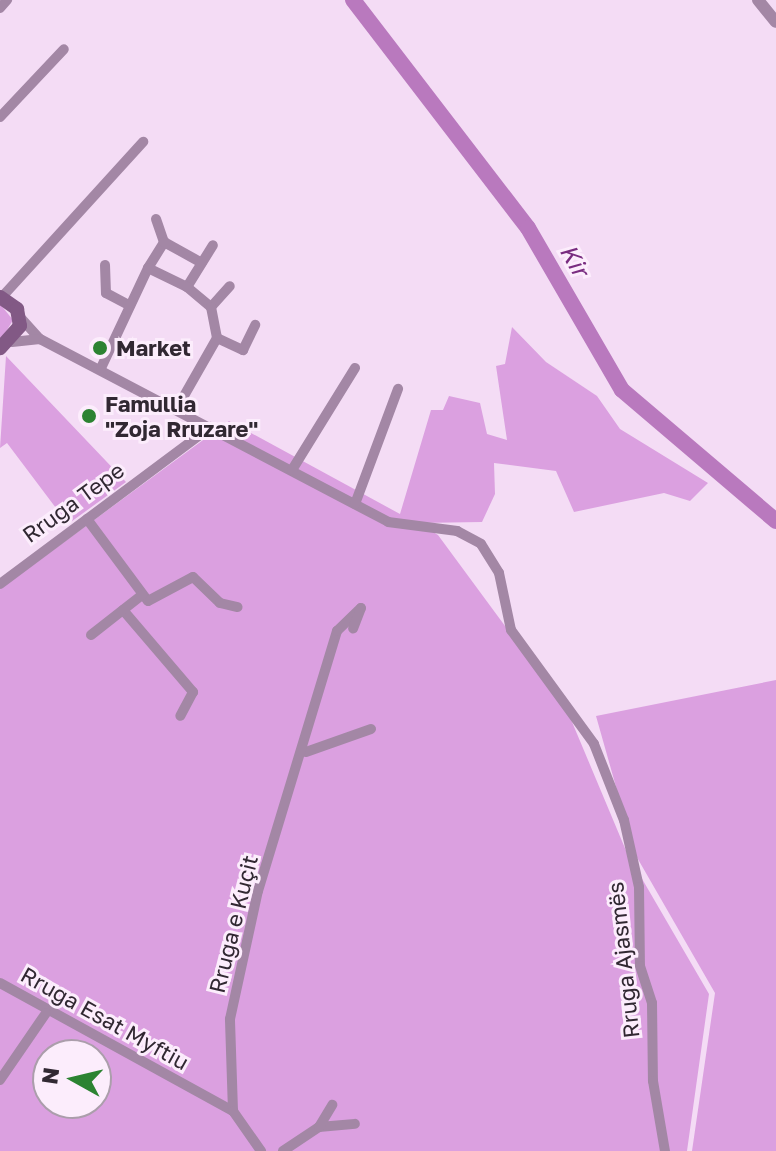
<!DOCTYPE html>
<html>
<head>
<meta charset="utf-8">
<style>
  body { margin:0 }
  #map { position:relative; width:776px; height:1151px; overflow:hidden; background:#f4dcf5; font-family:"Golos Text",sans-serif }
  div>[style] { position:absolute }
  .green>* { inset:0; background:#dba0e0 }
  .river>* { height:16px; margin:-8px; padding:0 8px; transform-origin:8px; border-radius:8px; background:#b979be }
  .minor>* { height:10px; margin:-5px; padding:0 5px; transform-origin:5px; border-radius:5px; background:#a387a5 }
  .tertiary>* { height:12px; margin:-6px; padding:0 6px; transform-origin:6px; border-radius:6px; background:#a387a5 }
  .secondary>* { height:14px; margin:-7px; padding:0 7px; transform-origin:7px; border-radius:7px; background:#825985 }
  .dots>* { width:22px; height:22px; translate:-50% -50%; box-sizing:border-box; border:4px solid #fcedfc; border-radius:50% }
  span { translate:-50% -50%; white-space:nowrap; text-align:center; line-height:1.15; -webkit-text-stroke:6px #fcedfc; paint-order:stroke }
  .poi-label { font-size:22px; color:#312832; font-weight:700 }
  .left { translate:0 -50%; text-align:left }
  .street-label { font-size:22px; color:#312832 }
  .water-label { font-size:24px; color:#792c80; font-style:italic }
  .north { position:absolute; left:32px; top:1039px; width:80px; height:80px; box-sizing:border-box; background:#fcedfc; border:2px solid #ab9eab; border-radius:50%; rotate:278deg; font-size:22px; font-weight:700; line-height:32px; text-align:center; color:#312832 }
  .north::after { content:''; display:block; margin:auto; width:28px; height:36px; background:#2c8332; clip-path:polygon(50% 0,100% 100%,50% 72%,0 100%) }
</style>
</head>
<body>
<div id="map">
  <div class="green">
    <div style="clip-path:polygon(0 304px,13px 320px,0 342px)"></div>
    <div style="clip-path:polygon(evenodd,512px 327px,546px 362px,597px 396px,620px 429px,708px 483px,690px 501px,664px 493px,574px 512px,556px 471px,494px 463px,495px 494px,482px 522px,418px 523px,438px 535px,567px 710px,627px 853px,709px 994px,687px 1151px,0 1151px,0 589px,229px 421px,400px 514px,431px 410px,443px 410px,449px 396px,480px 403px,487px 434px,507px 440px,496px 366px,505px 364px,512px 327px,48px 1055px,96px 1055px,96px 1103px,48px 1103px,48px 1055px)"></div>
    <div style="clip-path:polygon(6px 356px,126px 482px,68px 524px,7px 443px,0 448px)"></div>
    <div style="clip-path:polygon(776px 680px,776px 1151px,692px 1151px,715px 993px,635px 854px,596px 716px)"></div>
  </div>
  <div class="river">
    <div style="left:353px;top:0;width:287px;rotate:52.5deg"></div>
    <div style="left:528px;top:228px;width:187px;rotate:59.9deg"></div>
    <div style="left:622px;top:390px;width:202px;rotate:40.4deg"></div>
  </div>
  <div class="minor">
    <div style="left:0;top:8px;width:11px;rotate:-49deg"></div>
    <div style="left:0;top:117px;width:93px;rotate:-46.7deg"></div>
    <div style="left:156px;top:219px;width:24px;rotate:71deg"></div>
    <div style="left:105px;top:265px;width:28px;rotate:88deg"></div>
    <div style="left:106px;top:293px;width:27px;rotate:28deg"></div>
    <div style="left:148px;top:268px;width:31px;rotate:-58deg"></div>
    <div style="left:164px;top:242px;width:43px;rotate:28.9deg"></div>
    <div style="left:187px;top:287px;width:49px;rotate:-58.2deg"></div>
    <div style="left:2px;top:297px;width:210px;rotate:-47.7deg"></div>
    <div style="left:211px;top:307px;width:28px;rotate:-48deg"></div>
    <div style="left:20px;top:317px;width:30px;rotate:48deg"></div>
    <div style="left:40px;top:339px;width:393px;rotate:27.7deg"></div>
    <div style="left:388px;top:522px;width:70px;rotate:7.4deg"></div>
    <div style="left:457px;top:531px;width:27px;rotate:28deg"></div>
    <div style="left:481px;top:544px;width:34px;rotate:58deg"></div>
    <div style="left:499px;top:573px;width:58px;rotate:78.1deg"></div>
    <div style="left:511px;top:630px;width:141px;rotate:53.9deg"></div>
    <div style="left:594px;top:744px;width:82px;rotate:68.5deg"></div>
    <div style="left:624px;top:820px;width:69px;rotate:77.4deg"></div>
    <div style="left:639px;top:887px;width:79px;rotate:89.3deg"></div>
    <div style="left:640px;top:966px;width:39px;rotate:72deg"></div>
    <div style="left:652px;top:1003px;width:78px;rotate:89.3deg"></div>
    <div style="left:653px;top:1081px;width:71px;rotate:80.3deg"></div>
    <div style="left:217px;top:338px;width:29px;rotate:25deg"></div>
    <div style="left:243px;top:350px;width:28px;rotate:-64deg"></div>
    <div style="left:12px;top:342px;width:28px;rotate:-6deg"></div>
    <div style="left:101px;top:368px;width:110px;rotate:-64.8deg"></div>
    <div style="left:148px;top:268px;width:43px;rotate:26deg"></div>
    <div style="left:187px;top:287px;width:31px;rotate:40deg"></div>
    <div style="left:211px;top:307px;width:32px;rotate:79deg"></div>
    <div style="left:217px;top:338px;width:81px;rotate:119.7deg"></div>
    <div style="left:292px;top:470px;width:120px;rotate:-58.3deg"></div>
    <div style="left:355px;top:504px;width:123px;rotate:-69.5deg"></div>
    <div style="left:87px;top:519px;width:102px;rotate:53.4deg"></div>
    <div style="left:148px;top:601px;width:51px;rotate:-28.1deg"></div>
    <div style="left:193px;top:577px;width:37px;rotate:44deg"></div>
    <div style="left:220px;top:603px;width:18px;rotate:13deg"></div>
    <div style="left:0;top:584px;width:263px;rotate:-36.7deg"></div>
    <div style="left:123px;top:610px;width:108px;rotate:49.5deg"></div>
    <div style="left:193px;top:692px;width:27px;rotate:118deg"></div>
    <div style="left:91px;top:635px;width:65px;rotate:-38.1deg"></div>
    <div style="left:306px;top:752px;width:69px;rotate:-19.5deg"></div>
    <div style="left:0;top:983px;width:266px;rotate:28.8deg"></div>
    <div style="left:0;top:1080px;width:81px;rotate:-55.5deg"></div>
    <div style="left:233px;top:1111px;width:92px;rotate:-91.9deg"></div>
    <div style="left:230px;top:1019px;width:131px;rotate:-77.7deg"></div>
    <div style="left:258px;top:891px;width:272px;rotate:-73.1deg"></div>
    <div style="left:337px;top:631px;width:33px;rotate:-44deg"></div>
    <div style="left:361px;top:608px;width:22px;rotate:111deg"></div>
    <div style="left:233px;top:1111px;width:49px;rotate:55deg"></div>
    <div style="left:319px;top:1127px;width:36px;rotate:-5deg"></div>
    <div style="left:283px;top:1151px;width:43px;rotate:-33.7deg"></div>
    <div style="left:319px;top:1127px;width:26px;rotate:-59deg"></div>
  </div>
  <div class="tertiary">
    <div style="left:758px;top:0;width:28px;rotate:51deg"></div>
  </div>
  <div class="secondary">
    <div style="left:0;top:297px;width:21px;rotate:35deg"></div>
    <div style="left:17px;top:309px;width:17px;rotate:80deg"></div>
    <div style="left:20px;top:326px;width:30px;rotate:132deg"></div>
  </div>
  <div class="dots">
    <div style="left:100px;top:348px;background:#2c8332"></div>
    <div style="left:89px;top:416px;background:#2c8332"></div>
  </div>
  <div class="poi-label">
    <span class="left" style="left:116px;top:348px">Market</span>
    <span class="left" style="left:105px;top:416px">Famullia<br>"Zoja Rruzare"</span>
  </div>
  <div class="street-label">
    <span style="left:73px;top:502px;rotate:-36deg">Rruga Tepe</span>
    <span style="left:233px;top:924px;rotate:-76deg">Rruga e Kuçit</span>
    <span style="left:623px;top:960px;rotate:-96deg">Rruga Ajasmës</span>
    <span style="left:105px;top:1018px;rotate:29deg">Rruga Esat Myftiu</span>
  </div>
  <div class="water-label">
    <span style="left:575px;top:260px;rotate:60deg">Kir</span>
  </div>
  <div class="north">N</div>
</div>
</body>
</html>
